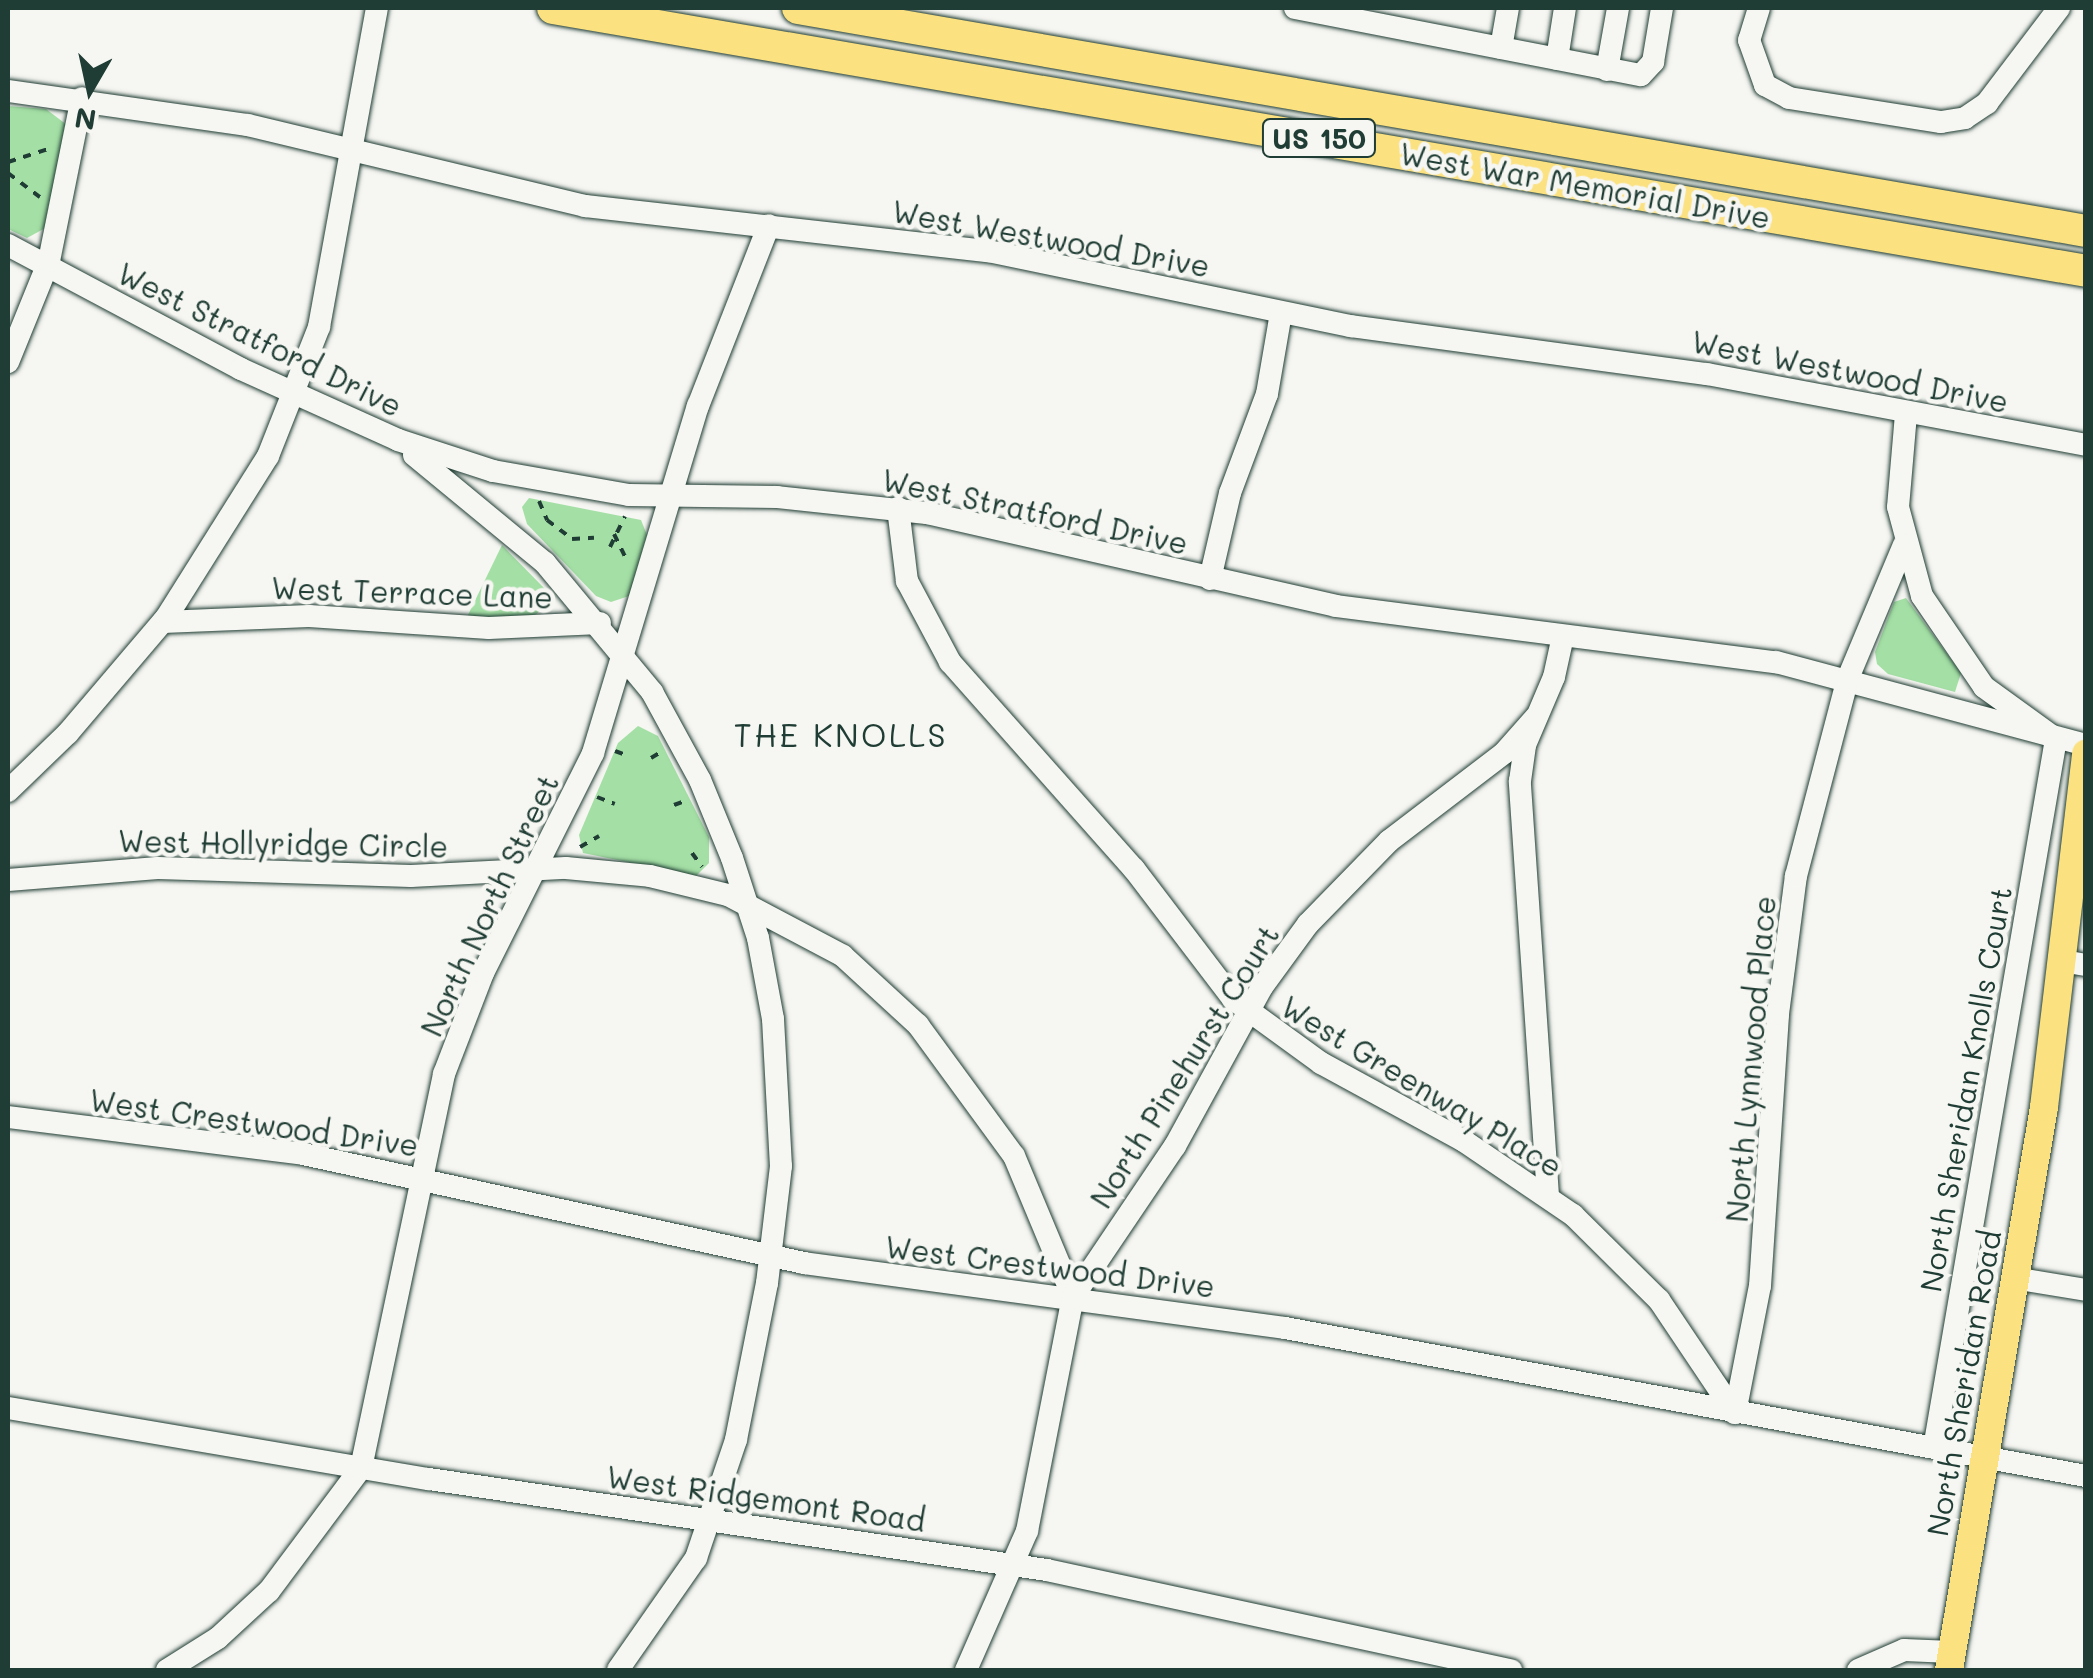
<!DOCTYPE html>
<html>
<head>
<meta charset="utf-8">
<style>
  body { margin:0 }
  #map { position:relative; width:2093px; height:1678px; overflow:hidden; background:#f6f6f2; font-family:Mali,sans-serif }
  div>[style] { position:absolute }
  .green>* { inset:0; background:#a4dfa5 }
  .path>* { height:4px; margin-top:-2px; transform-origin:0; background:repeating-linear-gradient(90deg,#1f3d34 0 8px,transparent 0 16px) }
  .roads { filter:drop-shadow(0 0 2px #1f3d34) drop-shadow(0 0 2px #1f3d34) }
  .minor>* { height:22px; margin:-11px; padding:0 11px; transform-origin:11px; border-radius:11px; background:#f6f6f2 }
  .major>* { height:28px; margin:-14px; padding:0 14px; transform-origin:14px; border-radius:14px; background:#fbe180 }
  .highway>* { height:32px; margin:-16px; padding:0 16px; transform-origin:16px; border-radius:16px; background:#fbe180 }
  span { translate:-50% -50%; white-space:nowrap; text-align:center; line-height:1.15; -webkit-text-stroke:9px #f6f6f2; paint-order:stroke }
  .shield-label span { padding:2px 8px; background:#f6f6f2; border:2px solid; border-radius:8px; -webkit-text-stroke-width:0 }
  .shield-label { font-size:28px; color:#1f3d34; font-weight:700 }
  .street-label { font-size:30px; color:#1f3d34 }
  .neighbourhood-label { font-size:32px; color:#1f3d34; letter-spacing:2.5px }
  .frame { position:absolute; inset:0; border:10px solid #1f3d34; pointer-events:none }
  .north { position:absolute; left:40px; top:40px; width:100px; height:100px; -webkit-text-stroke:8px #f6f6f2; paint-order:stroke; rotate:189deg; font-size:28px; font-weight:700; line-height:40px; text-align:center; color:#1f3d34 }
  .north::after { content:''; display:block; margin:auto; width:35px; height:45px; background:#1f3d34; clip-path:polygon(50% 0,100% 100%,50% 72%,0 100%) }
</style>
</head>
<body>
<div id="map">
  <div class="green">
    <div style="clip-path:polygon(8px 106px,46px 109px,67px 125px,49px 226px,27px 238px,8px 229px)"></div>
    <div style="clip-path:polygon(529px 498px,641px 520px,647px 535px,629px 596px,611px 602px,596px 596px,527px 524px,522px 507px)"></div>
    <div style="clip-path:polygon(502px 545px,545px 589px,544px 607px,531px 619px,467px 617px)"></div>
    <div style="clip-path:polygon(1906px 598px,1961px 673px,1955px 692px,1888px 674px,1877px 664px,1875px 652px,1894px 602px)"></div>
    <div style="clip-path:polygon(638px 726px,658px 736px,709px 837px,709px 863px,696px 876px,583px 853px,579px 835px,618px 743px)"></div>
  </div>
  <div class="path">
    <div style="left:8px;top:162px;width:45px;rotate:-18deg"></div>
    <div style="left:8px;top:173px;width:40px;rotate:37deg"></div>
    <div style="left:539px;top:501px;width:21px;rotate:67deg"></div>
    <div style="left:547px;top:520px;width:31px;rotate:37deg"></div>
    <div style="left:572px;top:539px;width:22px;rotate:-3deg"></div>
    <div style="left:614px;top:534px;width:30px;rotate:64deg"></div>
    <div style="left:610px;top:547px;width:34px;rotate:-64deg"></div>
    <div style="left:615px;top:751px;width:12px;rotate:20deg"></div>
    <div style="left:651px;top:758px;width:12px;rotate:-31deg"></div>
    <div style="left:597px;top:797px;width:19px;rotate:21deg"></div>
    <div style="left:674px;top:805px;width:12px;rotate:-20deg"></div>
    <div style="left:580px;top:847px;width:22px;rotate:-30deg"></div>
    <div style="left:692px;top:853px;width:17px;rotate:54deg"></div>
  </div>
  <div class="roads">
    <div class="minor">
      <div style="left:1295px;top:8px;width:352px;rotate:11deg"></div>
      <div style="left:1641px;top:75px;width:18px;rotate:-47deg"></div>
      <div style="left:1653px;top:62px;width:55px;rotate:-80.5deg"></div>
      <div style="left:1759px;top:8px;width:34px;rotate:107deg"></div>
      <div style="left:1749px;top:40px;width:48px;rotate:70.4deg"></div>
      <div style="left:1765px;top:85px;width:27px;rotate:28deg"></div>
      <div style="left:1789px;top:98px;width:154px;rotate:9deg"></div>
      <div style="left:1941px;top:122px;width:24px;rotate:-9deg"></div>
      <div style="left:1965px;top:118px;width:27px;rotate:-34deg"></div>
      <div style="left:1987px;top:103px;width:119px;rotate:-52.8deg"></div>
      <div style="left:1501px;top:48px;width:41px;rotate:-80.1deg"></div>
      <div style="left:1557px;top:59px;width:52px;rotate:-81.1deg"></div>
      <div style="left:1607px;top:70px;width:63px;rotate:-79.9deg"></div>
      <div style="left:8px;top:91px;width:242px;rotate:8.1deg"></div>
      <div style="left:248px;top:125px;width:347px;rotate:13.5deg"></div>
      <div style="left:585px;top:206px;width:406px;rotate:6.4deg"></div>
      <div style="left:988px;top:251px;width:371px;rotate:11.7deg"></div>
      <div style="left:1351px;top:326px;width:359px;rotate:7.7deg"></div>
      <div style="left:1707px;top:374px;width:386px;rotate:10.6deg"></div>
      <div style="left:8px;top:245px;width:264px;rotate:28deg"></div>
      <div style="left:241px;top:369px;width:172px;rotate:24.3deg"></div>
      <div style="left:398px;top:440px;width:100px;rotate:18.1deg"></div>
      <div style="left:493px;top:471px;width:138px;rotate:10deg"></div>
      <div style="left:629px;top:495px;width:148px;rotate:0.8deg"></div>
      <div style="left:777px;top:497px;width:151px;rotate:6.1deg"></div>
      <div style="left:927px;top:513px;width:419px;rotate:12.8deg"></div>
      <div style="left:1336px;top:606px;width:444px;rotate:7.3deg"></div>
      <div style="left:1776px;top:662px;width:321px;rotate:15deg"></div>
      <div style="left:8px;top:362px;width:109px;rotate:-67.9deg"></div>
      <div style="left:49px;top:261px;width:166px;rotate:-78.6deg"></div>
      <div style="left:1906px;top:414px;width:93px;rotate:94.9deg"></div>
      <div style="left:1898px;top:507px;width:92px;rotate:74.9deg"></div>
      <div style="left:1922px;top:596px;width:110px;rotate:55.7deg"></div>
      <div style="left:1984px;top:687px;width:89px;rotate:35.8deg"></div>
      <div style="left:2056px;top:739px;width:719px;rotate:99.76deg"></div>
      <div style="left:414px;top:455px;width:170px;rotate:39.5deg"></div>
      <div style="left:545px;top:563px;width:168px;rotate:50.3deg"></div>
      <div style="left:652px;top:692px;width:100px;rotate:61.4deg"></div>
      <div style="left:700px;top:780px;width:84px;rotate:67.7deg"></div>
      <div style="left:732px;top:858px;width:84px;rotate:72deg"></div>
      <div style="left:758px;top:938px;width:82px;rotate:79.5deg"></div>
      <div style="left:773px;top:1019px;width:147px;rotate:86.9deg"></div>
      <div style="left:781px;top:1166px;width:118px;rotate:96.8deg"></div>
      <div style="left:767px;top:1283px;width:160px;rotate:101.2deg"></div>
      <div style="left:736px;top:1440px;width:125px;rotate:108.7deg"></div>
      <div style="left:696px;top:1558px;width:136px;rotate:124.9deg"></div>
      <div style="left:898px;top:508px;width:74px;rotate:83deg"></div>
      <div style="left:907px;top:581px;width:92px;rotate:62deg"></div>
      <div style="left:950px;top:662px;width:277px;rotate:48.4deg"></div>
      <div style="left:1134px;top:869px;width:163px;rotate:52.7deg"></div>
      <div style="left:1233px;top:999px;width:109px;rotate:36deg"></div>
      <div style="left:1321px;top:1063px;width:163px;rotate:28.6deg"></div>
      <div style="left:1464px;top:1141px;width:132px;rotate:34.2deg"></div>
      <div style="left:1573px;top:1215px;width:121px;rotate:44.7deg"></div>
      <div style="left:1659px;top:1300px;width:136px;rotate:56.1deg"></div>
      <div style="left:1210px;top:579px;width:88px;rotate:-76.9deg"></div>
      <div style="left:1230px;top:493px;width:106px;rotate:-69.5deg"></div>
      <div style="left:1267px;top:394px;width:82px;rotate:-80.2deg"></div>
      <div style="left:163px;top:622px;width:146px;rotate:-2.4deg"></div>
      <div style="left:309px;top:616px;width:180px;rotate:3.8deg"></div>
      <div style="left:489px;top:628px;width:111px;rotate:-2.6deg"></div>
      <div style="left:8px;top:791px;width:83px;rotate:-44deg"></div>
      <div style="left:68px;top:733px;width:151px;rotate:-49.6deg"></div>
      <div style="left:166px;top:618px;width:191px;rotate:-57.8deg"></div>
      <div style="left:268px;top:456px;width:139px;rotate:-68.4deg"></div>
      <div style="left:319px;top:327px;width:324px;rotate:-79.7deg"></div>
      <div style="left:8px;top:880px;width:150px;rotate:-4.6deg"></div>
      <div style="left:158px;top:868px;width:253px;rotate:1.8deg"></div>
      <div style="left:411px;top:876px;width:155px;rotate:-3deg"></div>
      <div style="left:566px;top:868px;width:84px;rotate:5.4deg"></div>
      <div style="left:650px;top:876px;width:80px;rotate:13.7deg"></div>
      <div style="left:728px;top:895px;width:130px;rotate:27.9deg"></div>
      <div style="left:843px;top:956px;width:102px;rotate:42.6deg"></div>
      <div style="left:918px;top:1025px;width:162px;rotate:53.8deg"></div>
      <div style="left:1014px;top:1156px;width:153px;rotate:67.3deg"></div>
      <div style="left:2063px;top:961px;width:23px;rotate:10deg"></div>
      <div style="left:8px;top:1117px;width:297px;rotate:7.1deg"></div>
      <div style="left:303px;top:1154px;width:513px;rotate:12.27deg"></div>
      <div style="left:804px;top:1263px;width:485px;rotate:7.7deg"></div>
      <div style="left:1285px;top:1328px;width:815px;rotate:10.47deg"></div>
      <div style="left:1548px;top:1196px;width:416px;rotate:-93.9deg"></div>
      <div style="left:1520px;top:781px;width:36px;rotate:-82deg"></div>
      <div style="left:1525px;top:745px;width:74px;rotate:-66.9deg"></div>
      <div style="left:1554px;top:677px;width:42px;rotate:-77.6deg"></div>
      <div style="left:2013px;top:1278px;width:74px;rotate:9.3deg"></div>
      <div style="left:8px;top:1408px;width:427px;rotate:9.6deg"></div>
      <div style="left:429px;top:1479px;width:625px;rotate:8.38deg"></div>
      <div style="left:1047px;top:1570px;width:475px;rotate:12.2deg"></div>
      <div style="left:1735px;top:1413px;width:129px;rotate:-78.9deg"></div>
      <div style="left:1760px;top:1286px;width:273px;rotate:-86.2deg"></div>
      <div style="left:1778px;top:1014px;width:139px;rotate:-82.6deg"></div>
      <div style="left:1796px;top:876px;width:205px;rotate:-75.3deg"></div>
      <div style="left:1848px;top:678px;width:144px;rotate:-67.2deg"></div>
      <div style="left:167px;top:1670px;width:60px;rotate:-32.1deg"></div>
      <div style="left:218px;top:1638px;width:69px;rotate:-42.7deg"></div>
      <div style="left:269px;top:1591px;width:154px;rotate:-53.2deg"></div>
      <div style="left:361px;top:1468px;width:403px;rotate:-78.1deg"></div>
      <div style="left:444px;top:1074px;width:108px;rotate:-68.9deg"></div>
      <div style="left:483px;top:973px;width:246px;rotate:-63.4deg"></div>
      <div style="left:593px;top:753px;width:363px;rotate:-73.2deg"></div>
      <div style="left:698px;top:406px;width:194px;rotate:-68.6deg"></div>
      <div style="left:966px;top:1670px;width:152px;rotate:-66.3deg"></div>
      <div style="left:1027px;top:1531px;width:238px;rotate:-78.9deg"></div>
      <div style="left:1073px;top:1297px;width:182px;rotate:-56deg"></div>
      <div style="left:1175px;top:1146px;width:181px;rotate:-61.3deg"></div>
      <div style="left:1262px;top:987px;width:78px;rotate:-53.9deg"></div>
      <div style="left:1308px;top:924px;width:116px;rotate:-45.7deg"></div>
      <div style="left:1389px;top:841px;width:145px;rotate:-37.4deg"></div>
      <div style="left:1504px;top:753px;width:48px;rotate:-48.4deg"></div>
      <div style="left:1858px;top:1670px;width:50px;rotate:-23.5deg"></div>
      <div style="left:1904px;top:1650px;width:48px;rotate:2.4deg"></div>
    </div>
    <div class="major">
      <div style="left:1949px;top:1670px;width:571px;rotate:-80.42deg"></div>
      <div style="left:2044px;top:1107px;width:356px;rotate:-83.2deg"></div>
    </div>
    <div class="highway">
      <div style="left:553px;top:8px;width:1555px;rotate:9.73deg"></div>
      <div style="left:798px;top:8px;width:1307px;rotate:9.82deg"></div>
    </div>
  </div>
  <div class="shield-label">
    <span style="left:1319px;top:138px">US 150</span>
  </div>
  <div class="street-label">
    <span style="left:1585px;top:185px;rotate:10deg">West War Memorial Drive</span>
    <span style="left:1051px;top:238px;rotate:10deg">West Westwood Drive</span>
    <span style="left:260px;top:339px;rotate:26deg">West Stratford Drive</span>
    <span style="left:1850px;top:371px;rotate:11deg">West Westwood Drive</span>
    <span style="left:1035px;top:511px;rotate:12deg">West Stratford Drive</span>
    <span style="left:412px;top:592px;rotate:2deg">West Terrace Lane</span>
    <span style="left:283px;top:843px;rotate:1deg">West Hollyridge Circle</span>
    <span style="left:489px;top:905px;rotate:-65deg">North North Street</span>
    <span style="left:1750px;top:1059px;rotate:-85deg">North Lynnwood Place</span>
    <span style="left:1184px;top:1066px;rotate:-58deg">North Pinehurst Court</span>
    <span style="left:1422px;top:1086px;rotate:31deg">West Greenway Place</span>
    <span style="left:1965px;top:1089px;rotate:-80deg">North Sheridan Knolls Court</span>
    <span style="left:254px;top:1122px;rotate:8deg">West Crestwood Drive</span>
    <span style="left:1050px;top:1266px;rotate:7deg">West Crestwood Drive</span>
    <span style="left:1963px;top:1383px;rotate:-80deg">North Sheridan Road</span>
    <span style="left:766px;top:1498px;rotate:8deg">West Ridgemont Road</span>
  </div>
  <div class="neighbourhood-label">
    <span style="left:841px;top:734px">THE KNOLLS</span>
  </div>
  <div class="frame"></div>
  <div class="north">N</div>
</div>
</body>
</html>
